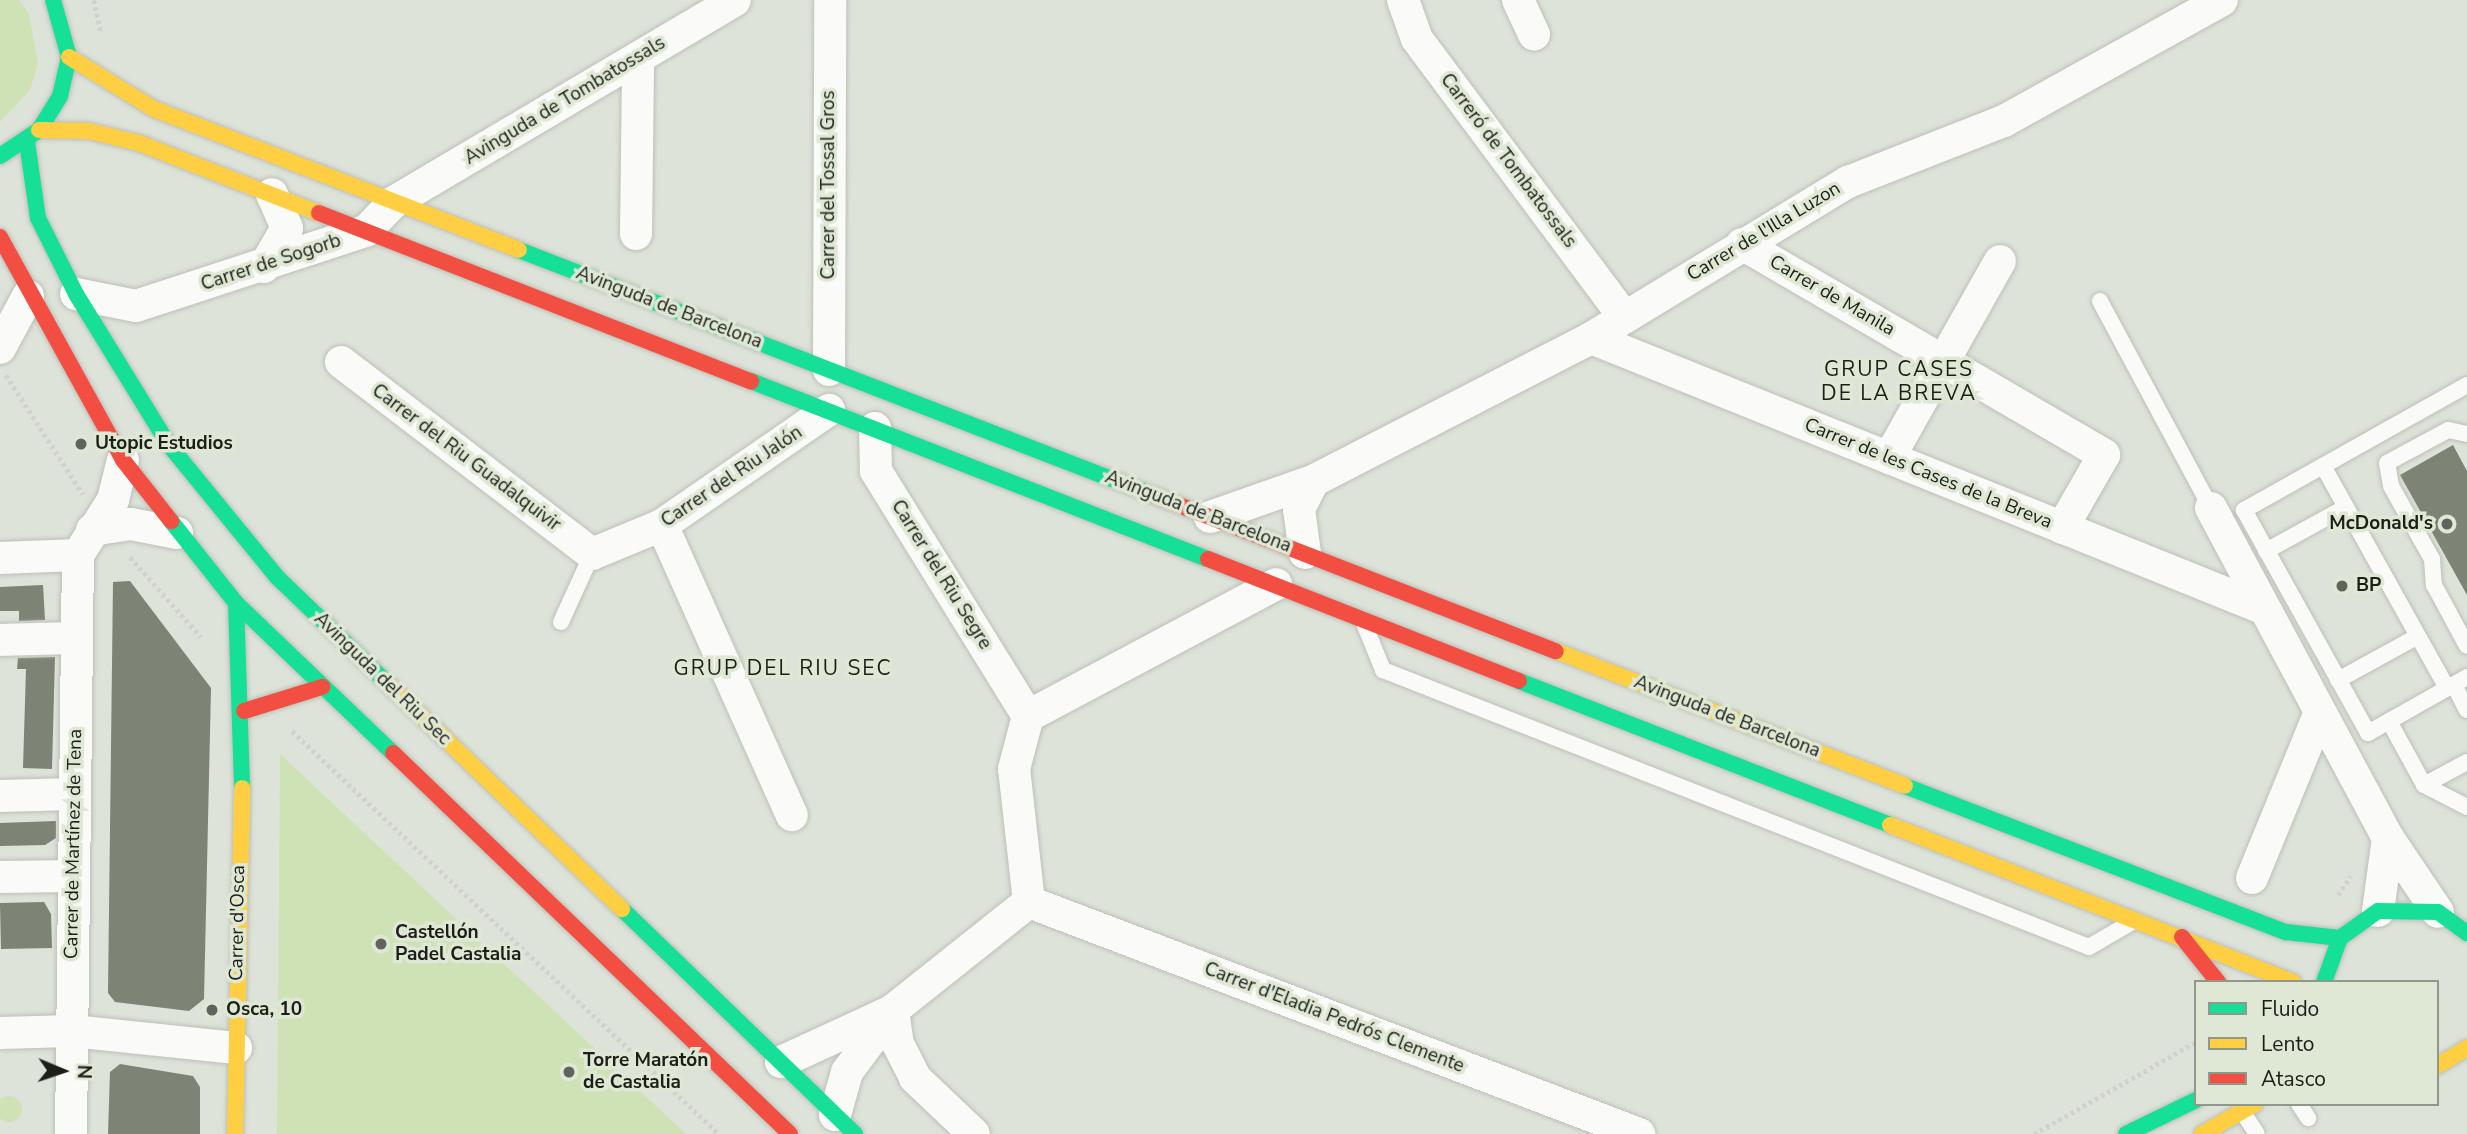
<!DOCTYPE html>
<html>
<head>
<meta charset="utf-8">
<style>
  body { margin:0 }
  #map { position:relative; width:2467px; height:1134px; overflow:hidden; background:#dee3d9; font-family:"Nunito Sans",sans-serif }
  div>[style] { position:absolute }
  .green>* { inset:0; background:#cfe2b6 }
  .round { border-radius:50% }
  .building>* { inset:0; background:#7d8375 }
  .path>* { height:4.5px; margin-top:-2.25px; transform-origin:0; background:repeating-linear-gradient(90deg,#d1d2d0 0 3.5px,transparent 0 7px) }
  .roads { filter:drop-shadow(0 0 2px #bcc0b8) drop-shadow(0 0 2px #bcc0b8) }
  .lane>* { height:16px; margin:-8px; padding:0 8px; transform-origin:8px; border-radius:8px; background:#fafbf9 }
  .street>* { height:32px; margin:-16px; padding:0 16px; transform-origin:16px; border-radius:16px; background:#fafbf9 }
  .fast>* { height:16px; margin:-8px; padding:0 8px; transform-origin:8px; border-radius:8px; background:#16e098 }
  .slow>* { height:16px; margin:-8px; padding:0 8px; transform-origin:8px; border-radius:8px; background:#ffcf43 }
  .jam>* { height:16px; margin:-8px; padding:0 8px; transform-origin:8px; border-radius:8px; background:#f24e42 }
  .dots>* { width:19px; height:19px; translate:-50% -50%; box-sizing:border-box; border:4px solid #dfe7d5; border-radius:50% }
  span { translate:-50% -50%; white-space:nowrap; text-align:center; line-height:1.15; -webkit-text-stroke:7px #dfe7d5; paint-order:stroke }
  .street-label { font-size:19px; color:#1c1f18 }
  .poi-label { font-size:19px; color:#1c1f18; font-weight:700 }
  .left { translate:0 -50%; text-align:left }
  .right { translate:-100% -50%; text-align:right }
  .neighbourhood-label { font-size:21px; color:#1c1f18; letter-spacing:2px }
  .legend { position:absolute; left:2194px; top:980px; width:245px; height:126px; box-sizing:border-box; background:#dfe7d5; border:2px solid #919789; margin:0; padding:9px 12px; list-style:none; font-size:21px; color:#1c1f18 }
  .legend li { display:flex; align-items:center; gap:14px; height:35px }
  .legend b { width:35px; border:2px solid #919789 }
  .north { position:absolute; left:28px; top:1036px; width:70px; height:70px; -webkit-text-stroke:5px #dfe7d5; paint-order:stroke; rotate:92deg; font-size:19px; font-weight:700; line-height:28px; text-align:center; color:#1c1f18 }
  .north::after { content:''; display:block; margin:auto; width:24px; height:32px; background:#1c1f18; clip-path:polygon(50% 0,100% 100%,50% 72%,0 100%) }
</style>
</head>
<body>
<div id="map">
  <div class="green">
    <div style="clip-path:polygon(0 0,19px 0,29px 14px,38px 64px,30px 90px,0 122px)"></div>
    <div style="clip-path:polygon(280px 754px,686px 1134px,277px 1134px)"></div>
    <div class="round" style="left:-4px;top:1096px;width:26px;height:26px"></div>
  </div>
  <div class="building">
    <div style="clip-path:polygon(2453px 445px,2467px 471px,2467px 595px,2400px 475px)"></div>
    <div style="clip-path:polygon(130px 581px,211px 688px,204px 999px,189px 1011px,115px 1002px,108px 993px,113px 582px)"></div>
    <div style="clip-path:polygon(43px 585px,45px 620px,19px 621px,19px 611px,0 611px,0 587px)"></div>
    <div style="clip-path:polygon(55px 657px,52px 769px,23px 768px,26px 669px,17px 669px,18px 658px)"></div>
    <div style="clip-path:polygon(56px 821px,56px 838px,45px 845px,0 846px,0 823px)"></div>
    <div style="clip-path:polygon(44px 902px,51px 914px,52px 948px,1px 949px,0 903px)"></div>
    <div style="clip-path:polygon(120px 1064px,193px 1076px,200px 1087px,200px 1134px,108px 1134px,110px 1072px)"></div>
  </div>
  <div class="path">
    <div style="left:94px;top:0;width:34px;rotate:78deg"></div>
    <div style="left:6px;top:375px;width:142px;rotate:57.1deg"></div>
    <div style="left:130px;top:557px;width:107px;rotate:48.4deg"></div>
    <div style="left:292px;top:731px;width:587px;rotate:43.34deg"></div>
    <div style="left:2338px;top:895px;width:23px;rotate:-56deg"></div>
    <div style="left:2034px;top:1134px;width:186px;rotate:-29.6deg"></div>
  </div>
  <div class="roads">
    <div class="lane">
      <div style="left:2100px;top:301px;width:235px;rotate:61.8deg"></div>
      <div style="left:2467px;top:385px;width:256px;rotate:150.7deg"></div>
      <div style="left:2244px;top:510px;width:255px;rotate:60.9deg"></div>
      <div style="left:2368px;top:733px;width:114px;rotate:-29.5deg"></div>
      <div style="left:2467px;top:434px;width:19px;rotate:-168deg"></div>
      <div style="left:2448px;top:430px;width:69px;rotate:151.6deg"></div>
      <div style="left:2387px;top:463px;width:23px;rotate:80deg"></div>
      <div style="left:2391px;top:486px;width:84px;rotate:60.7deg"></div>
      <div style="left:2432px;top:559px;width:26px;rotate:86deg"></div>
      <div style="left:2434px;top:585px;width:69px;rotate:61.6deg"></div>
      <div style="left:2323px;top:466px;width:254px;rotate:60.8deg"></div>
      <div style="left:2266px;top:551px;width:91px;rotate:-28.8deg"></div>
      <div style="left:561px;top:622px;width:75px;rotate:-65.5deg"></div>
      <div style="left:1365px;top:626px;width:48px;rotate:67.8deg"></div>
      <div style="left:1383px;top:670px;width:758px;rotate:21.42deg"></div>
      <div style="left:2089px;top:947px;width:50px;rotate:-30.2deg"></div>
      <div style="left:2338px;top:680px;width:91px;rotate:-28.8deg"></div>
      <div style="left:2454px;top:685px;width:28px;rotate:63deg"></div>
      <div style="left:2389px;top:721px;width:73px;rotate:61.3deg"></div>
      <div style="left:2424px;top:785px;width:48px;rotate:27.1deg"></div>
      <div style="left:2424px;top:785px;width:49px;rotate:-28.1deg"></div>
      <div style="left:2299px;top:1104px;width:17px;rotate:57deg"></div>
      <div style="left:2242px;top:1111px;width:27px;rotate:57deg"></div>
    </div>
    <div class="street">
      <div style="left:1403px;top:0;width:41px;rotate:70.3deg"></div>
      <div style="left:1417px;top:39px;width:347px;rotate:53.3deg"></div>
      <div style="left:1518px;top:0;width:38px;rotate:65deg"></div>
      <div style="left:636px;top:234px;width:176px;rotate:-89.3deg"></div>
      <div style="left:1742px;top:244px;width:419px;rotate:30.2deg"></div>
      <div style="left:2104px;top:455px;width:84px;rotate:119.9deg"></div>
      <div style="left:264px;top:267px;width:45px;rotate:-59.5deg"></div>
      <div style="left:287px;top:228px;width:37px;rotate:-114deg"></div>
      <div style="left:76px;top:294px;width:61px;rotate:11.3deg"></div>
      <div style="left:136px;top:306px;width:242px;rotate:-18.1deg"></div>
      <div style="left:366px;top:231px;width:40px;rotate:-46deg"></div>
      <div style="left:394px;top:202px;width:396px;rotate:-30.6deg"></div>
      <div style="left:1591px;top:338px;width:726px;rotate:21.9deg"></div>
      <div style="left:0;top:348px;width:59px;rotate:-61.7deg"></div>
      <div style="left:341px;top:362px;width:316px;rotate:37.4deg"></div>
      <div style="left:592px;top:554px;width:76px;rotate:-22.5deg"></div>
      <div style="left:662px;top:525px;width:203px;rotate:-34.6deg"></div>
      <div style="left:829px;top:370px;width:370px;rotate:-89.8deg"></div>
      <div style="left:875px;top:428px;width:43px;rotate:88.7deg"></div>
      <div style="left:876px;top:471px;width:288px;rotate:58.2deg"></div>
      <div style="left:1889px;top:458px;width:226px;rotate:-60.6deg"></div>
      <div style="left:2211px;top:508px;width:374px;rotate:61.8deg"></div>
      <div style="left:2388px;top:838px;width:89px;rotate:56deg"></div>
      <div style="left:1210px;top:517px;width:109px;rotate:-19.3deg"></div>
      <div style="left:1313px;top:481px;width:313px;rotate:-27.2deg"></div>
      <div style="left:1591px;top:338px;width:301px;rotate:-31.3deg"></div>
      <div style="left:1848px;top:182px;width:168px;rotate:-21.4deg"></div>
      <div style="left:2004px;top:121px;width:249px;rotate:-29deg"></div>
      <div style="left:662px;top:525px;width:318px;rotate:65.9deg"></div>
      <div style="left:92px;top:530px;width:39px;rotate:-9deg"></div>
      <div style="left:131px;top:524px;width:47px;rotate:11.1deg"></div>
      <div style="left:1305px;top:553px;width:44px;rotate:-97.8deg"></div>
      <div style="left:1299px;top:509px;width:31px;rotate:-63deg"></div>
      <div style="left:0;top:558px;width:78px;rotate:-2.2deg"></div>
      <div style="left:0;top:640px;width:77px;rotate:-1.5deg"></div>
      <div style="left:0;top:796px;width:75px;rotate:-1.5deg"></div>
      <div style="left:0;top:877px;width:74px;rotate:-0.8deg"></div>
      <div style="left:2252px;top:878px;width:179px;rotate:-67.7deg"></div>
      <div style="left:1029px;top:902px;width:653px;rotate:20.82deg"></div>
      <div style="left:2378px;top:911px;width:74px;rotate:-82.2deg"></div>
      <div style="left:893px;top:1010px;width:34px;rotate:82deg"></div>
      <div style="left:898px;top:1044px;width:38px;rotate:63deg"></div>
      <div style="left:915px;top:1078px;width:81px;rotate:43.5deg"></div>
      <div style="left:0;top:1033px;width:72px;rotate:-1.6deg"></div>
      <div style="left:72px;top:1031px;width:165px;rotate:5.9deg"></div>
      <div style="left:781px;top:1062px;width:122px;rotate:-24.7deg"></div>
      <div style="left:835px;top:1115px;width:45px;rotate:-74.4deg"></div>
      <div style="left:847px;top:1072px;width:77px;rotate:-53.4deg"></div>
      <div style="left:893px;top:1010px;width:174px;rotate:-38.5deg"></div>
      <div style="left:1029px;top:902px;width:134px;rotate:-96.4deg"></div>
      <div style="left:1014px;top:769px;width:55px;rotate:-75.2deg"></div>
      <div style="left:1028px;top:716px;width:281px;rotate:-28deg"></div>
      <div style="left:71px;top:1134px;width:579px;rotate:-89.31deg"></div>
      <div style="left:78px;top:555px;width:65px;rotate:-57.5deg"></div>
      <div style="left:113px;top:500px;width:41px;rotate:-76deg"></div>
    </div>
    <div class="fast">
      <div style="left:27px;top:142px;width:77px;rotate:81.8deg"></div>
      <div style="left:38px;top:218px;width:85px;rotate:63.4deg"></div>
      <div style="left:76px;top:294px;width:177px;rotate:58.4deg"></div>
      <div style="left:169px;top:445px;width:171px;rotate:50.7deg"></div>
      <div style="left:277px;top:577px;width:150px;rotate:43.9deg"></div>
      <div style="left:0;top:156px;width:47px;rotate:-33.7deg"></div>
      <div style="left:39px;top:130px;width:40px;rotate:-58deg"></div>
      <div style="left:60px;top:96px;width:40px;rotate:-77deg"></div>
      <div style="left:69px;top:57px;width:59px;rotate:-105.7deg"></div>
      <div style="left:519px;top:250px;width:680px;rotate:21.13deg"></div>
      <div style="left:751px;top:381px;width:490px;rotate:21.3deg"></div>
      <div style="left:171px;top:521px;width:105px;rotate:51.6deg"></div>
      <div style="left:236px;top:603px;width:217px;rotate:43.7deg"></div>
      <div style="left:236px;top:603px;width:185px;rotate:88.1deg"></div>
      <div style="left:1519px;top:681px;width:398px;rotate:21.2deg"></div>
      <div style="left:1905px;top:786px;width:408px;rotate:21deg"></div>
      <div style="left:2286px;top:932px;width:54px;rotate:6.3deg"></div>
      <div style="left:622px;top:909px;width:324px;rotate:44deg"></div>
      <div style="left:2324px;top:982px;width:47px;rotate:-70deg"></div>
      <div style="left:2340px;top:938px;width:47px;rotate:-35.4deg"></div>
      <div style="left:2378px;top:911px;width:60px;rotate:1deg"></div>
      <div style="left:2438px;top:912px;width:36px;rotate:36deg"></div>
      <div style="left:2126px;top:1134px;width:78px;rotate:-25.9deg"></div>
    </div>
    <div class="slow">
      <div style="left:69px;top:57px;width:100px;rotate:31.5deg"></div>
      <div style="left:154px;top:109px;width:391px;rotate:21.1deg"></div>
      <div style="left:39px;top:130px;width:50px;rotate:1.1deg"></div>
      <div style="left:89px;top:131px;width:51px;rotate:13.5deg"></div>
      <div style="left:139px;top:143px;width:193px;rotate:21.3deg"></div>
      <div style="left:1556px;top:651px;width:374px;rotate:21.1deg"></div>
      <div style="left:385px;top:681px;width:329px;rotate:43.9deg"></div>
      <div style="left:1890px;top:825px;width:433px;rotate:21.3deg"></div>
      <div style="left:2437px;top:1066px;width:35px;rotate:-31deg"></div>
      <div style="left:235px;top:1134px;width:346px;rotate:-88.8deg"></div>
      <div style="left:2202px;top:1134px;width:61px;rotate:-29.5deg"></div>
    </div>
    <div class="jam">
      <div style="left:319px;top:213px;width:464px;rotate:21.3deg"></div>
      <div style="left:0;top:237px;width:255px;rotate:61.1deg"></div>
      <div style="left:123px;top:460px;width:78px;rotate:51.8deg"></div>
      <div style="left:1153px;top:495px;width:432px;rotate:21.2deg"></div>
      <div style="left:1208px;top:559px;width:334px;rotate:21.4deg"></div>
      <div style="left:244px;top:711px;width:82px;rotate:-17.1deg"></div>
      <div style="left:393px;top:753px;width:550px;rotate:43.82deg"></div>
      <div style="left:2182px;top:937px;width:58px;rotate:51.3deg"></div>
    </div>
  </div>
  <div class="dots">
    <div style="left:81px;top:444px;background:#60645c"></div>
    <div style="left:2447px;top:524px;background:#60645c"></div>
    <div style="left:2342px;top:586px;background:#60645c"></div>
    <div style="left:381px;top:944px;background:#60645c"></div>
    <div style="left:212px;top:1010px;background:#60645c"></div>
    <div style="left:569px;top:1072px;background:#60645c"></div>
  </div>
  <div class="street-label">
    <span style="left:565px;top:101px;rotate:-31deg">Avinguda de Tombatossals</span>
    <span style="left:1508px;top:161px;rotate:53deg">Carreró de Tombatossals</span>
    <span style="left:829px;top:185px;rotate:-90deg">Carrer del Tossal Gros</span>
    <span style="left:1764px;top:232px;rotate:-31deg">Carrer de l'Illa Luzon</span>
    <span style="left:271px;top:263px;rotate:-18deg">Carrer de Sogorb</span>
    <span style="left:1832px;top:296px;rotate:30deg">Carrer de Manila</span>
    <span style="left:669px;top:308px;rotate:21deg">Avinguda de Barcelona</span>
    <span style="left:466px;top:458px;rotate:37deg">Carrer del Riu Guadalquivir</span>
    <span style="left:1928px;top:474px;rotate:22deg">Carrer de les Cases de la Breva</span>
    <span style="left:732px;top:477px;rotate:-34deg">Carrer del Riu Jalón</span>
    <span style="left:1198px;top:512px;rotate:21deg">Avinguda de Barcelona</span>
    <span style="left:941px;top:575px;rotate:58deg">Carrer del Riu Segre</span>
    <span style="left:382px;top:679px;rotate:44deg">Avinguda del Riu Sec</span>
    <span style="left:1727px;top:717px;rotate:21deg">Avinguda de Barcelona</span>
    <span style="left:74px;top:844px;rotate:-89deg">Carrer de Martínez de Tena</span>
    <span style="left:238px;top:923px;rotate:-89deg">Carrer d'Osca</span>
    <span style="left:1334px;top:1018px;rotate:21deg">Carrer d'Eladia Pedrós Clemente</span>
  </div>
  <div class="poi-label">
    <span class="left" style="left:95px;top:444px">Utopic Estudios</span>
    <span class="right" style="left:2433px;top:524px">McDonald's</span>
    <span class="left" style="left:2356px;top:586px">BP</span>
    <span class="left" style="left:395px;top:944px">Castellón<br>Padel Castalia</span>
    <span class="left" style="left:226px;top:1010px">Osca, 10</span>
    <span class="left" style="left:583px;top:1072px">Torre Maratón<br>de Castalia</span>
  </div>
  <div class="neighbourhood-label">
    <span style="left:1899px;top:381px">GRUP CASES<br>DE LA BREVA</span>
    <span style="left:783px;top:668px">GRUP DEL RIU SEC</span>
  </div>
  <ul class="legend">
  <li><b style="height:9px;background:#16e098"></b>Fluido</li>
  <li><b style="height:9px;background:#ffcf43"></b>Lento</li>
  <li><b style="height:9px;background:#f24e42"></b>Atasco</li>
  </ul>
  <div class="north">N</div>
</div>
</body>
</html>
